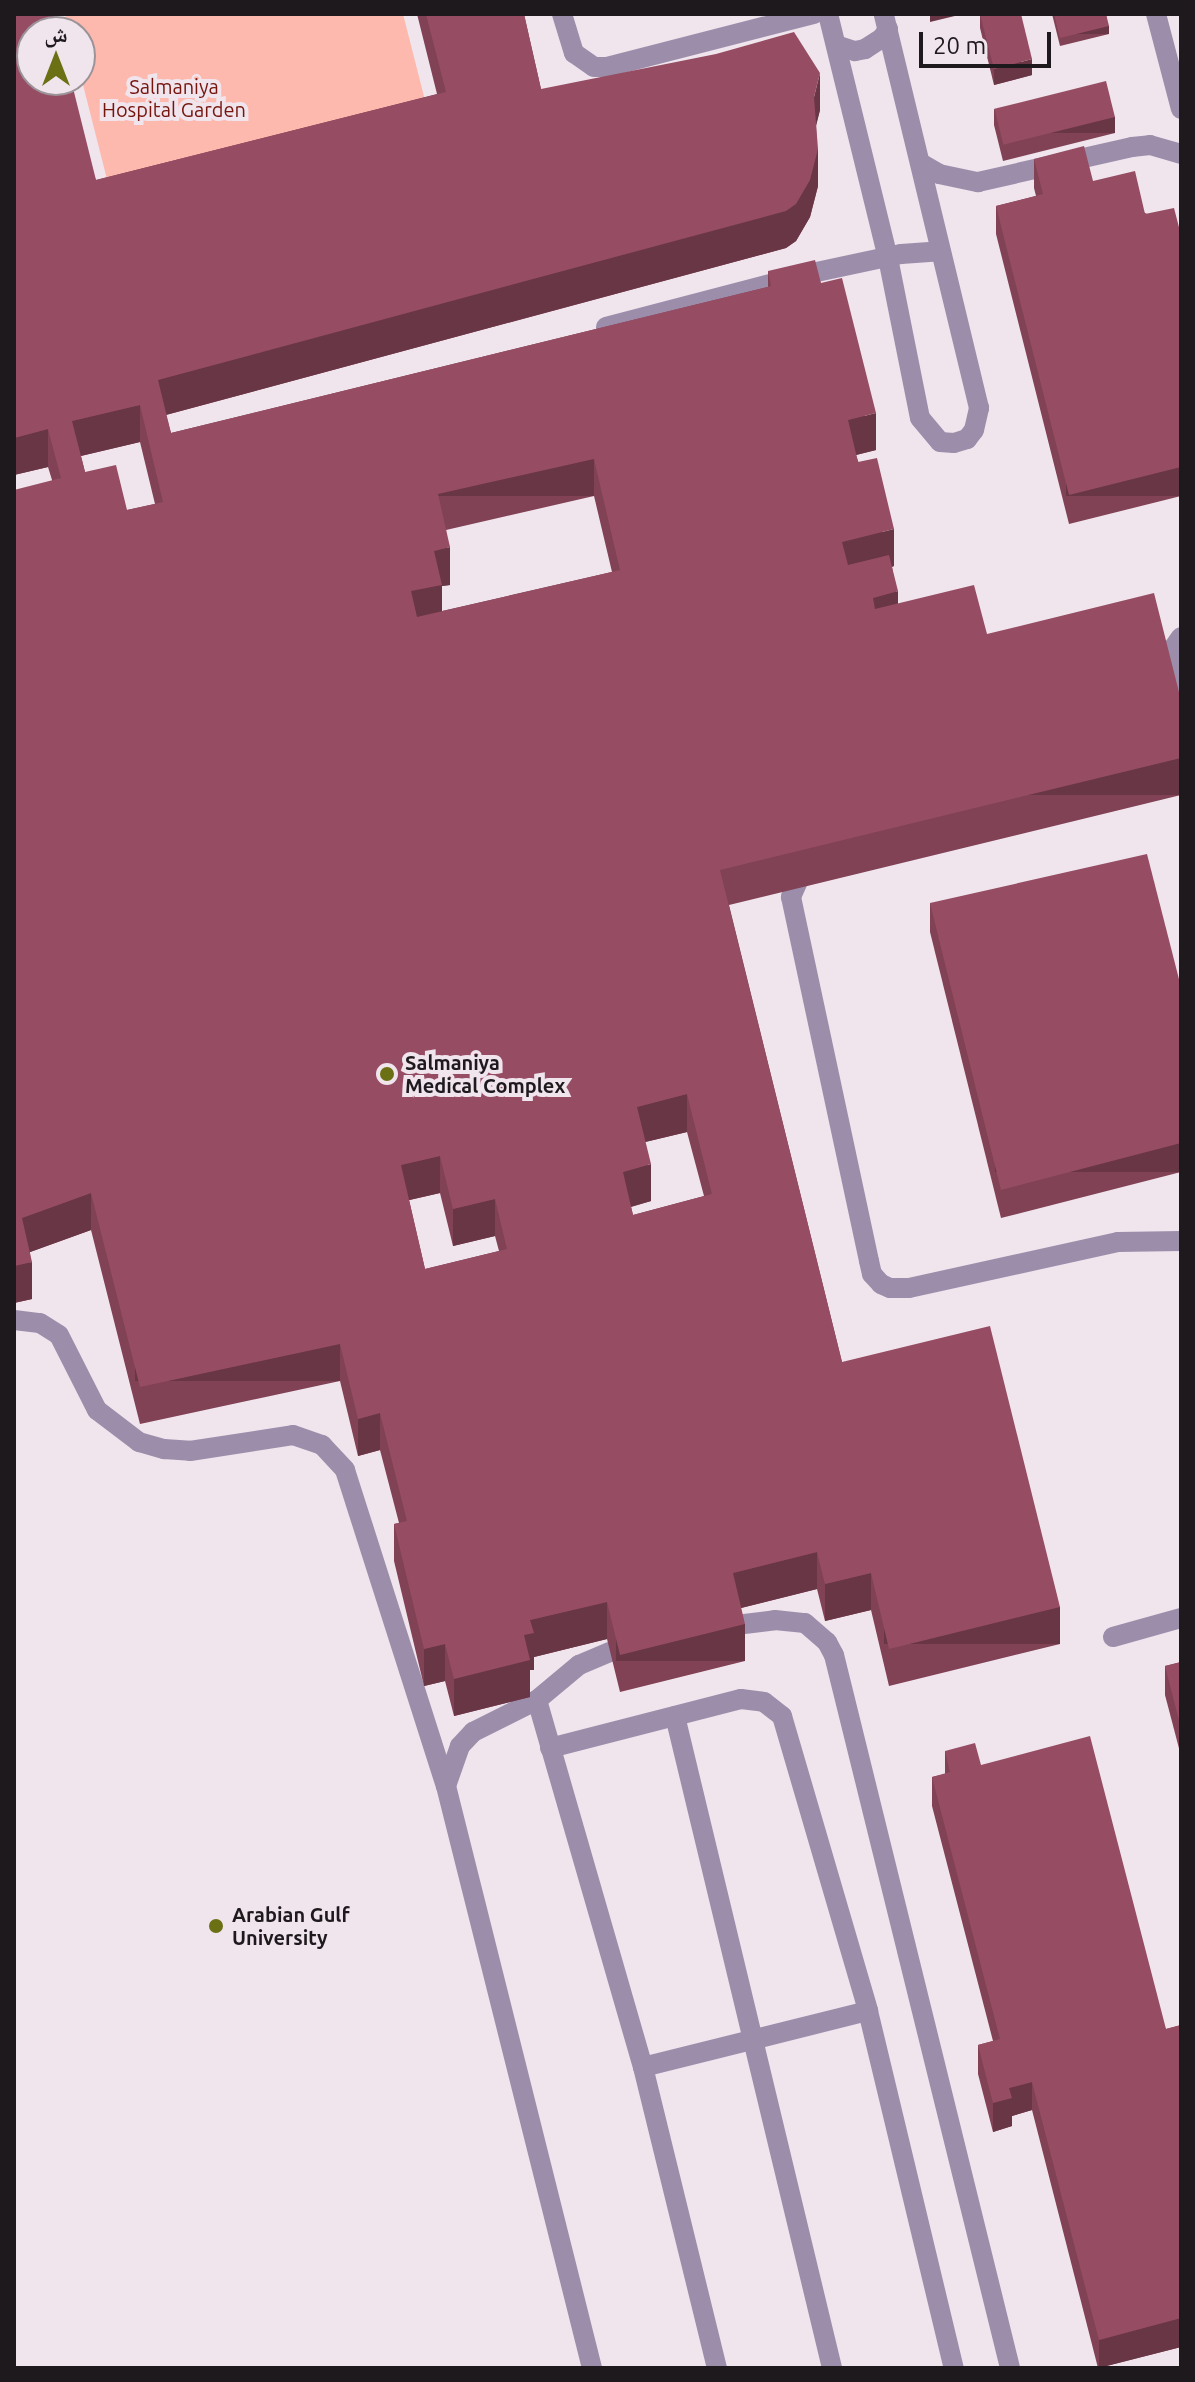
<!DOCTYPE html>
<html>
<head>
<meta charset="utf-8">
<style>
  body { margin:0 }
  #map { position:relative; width:1195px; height:2382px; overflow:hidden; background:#f0e4ed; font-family:Ubuntu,"Noto Naskh Arabic",sans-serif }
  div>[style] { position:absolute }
  .green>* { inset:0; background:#fdb9ad }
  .service>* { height:20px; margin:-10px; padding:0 10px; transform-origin:10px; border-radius:10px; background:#9c8eab }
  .wall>* { inset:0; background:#814255 }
  .shaded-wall>* { inset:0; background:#693645; transform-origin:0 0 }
  .building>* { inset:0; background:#964d63; transform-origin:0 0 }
  .dots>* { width:22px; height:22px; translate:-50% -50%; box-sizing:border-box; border:4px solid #f0e4ed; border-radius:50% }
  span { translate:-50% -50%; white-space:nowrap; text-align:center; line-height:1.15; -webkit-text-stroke:8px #f0e4ed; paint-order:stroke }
  .park-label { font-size:20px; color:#75150d }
  .poi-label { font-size:20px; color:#1d191c; font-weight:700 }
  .left { translate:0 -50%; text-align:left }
  .frame { position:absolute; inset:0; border:16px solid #1d191c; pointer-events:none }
  .north { position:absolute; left:16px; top:16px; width:80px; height:80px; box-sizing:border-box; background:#f0e4ed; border:2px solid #9c9399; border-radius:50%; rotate:0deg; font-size:22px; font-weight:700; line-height:32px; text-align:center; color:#1d191c }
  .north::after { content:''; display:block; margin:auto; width:28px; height:36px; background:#6c7014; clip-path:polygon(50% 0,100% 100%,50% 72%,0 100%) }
  .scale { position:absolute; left:919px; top:32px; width:132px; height:36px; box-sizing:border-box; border:4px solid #1d191c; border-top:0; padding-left:10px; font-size:24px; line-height:28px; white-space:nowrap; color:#1d191c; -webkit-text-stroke:6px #f0e4ed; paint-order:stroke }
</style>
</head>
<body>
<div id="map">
  <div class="green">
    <div style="clip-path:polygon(65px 14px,403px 14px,430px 120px,112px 199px,80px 73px,80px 32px,70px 32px)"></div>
  </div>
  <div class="service">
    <div style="left:562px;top:14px;width:41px;rotate:72.9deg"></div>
    <div style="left:574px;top:53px;width:24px;rotate:35deg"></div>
    <div style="left:594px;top:67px;width:13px"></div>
    <div style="left:607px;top:67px;width:214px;rotate:-14.4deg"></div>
    <div style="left:828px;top:14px;width:251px;rotate:76.2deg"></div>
    <div style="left:888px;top:258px;width:163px;rotate:78.7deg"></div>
    <div style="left:920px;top:418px;width:31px;rotate:50deg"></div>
    <div style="left:940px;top:442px;width:14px;rotate:4deg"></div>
    <div style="left:954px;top:443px;width:14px;rotate:-17deg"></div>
    <div style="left:967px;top:439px;width:11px;rotate:-52deg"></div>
    <div style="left:974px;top:430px;width:23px;rotate:-77deg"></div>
    <div style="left:979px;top:408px;width:405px;rotate:-103.6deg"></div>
    <div style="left:1156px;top:14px;width:98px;rotate:75.3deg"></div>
    <div style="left:836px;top:45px;width:20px;rotate:18deg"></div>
    <div style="left:855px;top:51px;width:10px;rotate:-11deg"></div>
    <div style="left:865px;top:49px;width:20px;rotate:-33deg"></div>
    <div style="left:882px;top:38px;width:11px;rotate:-56deg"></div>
    <div style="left:922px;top:164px;width:20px;rotate:30deg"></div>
    <div style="left:939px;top:174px;width:40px;rotate:12deg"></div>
    <div style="left:978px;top:182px;width:158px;rotate:-12.8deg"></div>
    <div style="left:1132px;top:147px;width:18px;rotate:-6deg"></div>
    <div style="left:1150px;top:145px;width:32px;rotate:16deg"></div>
    <div style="left:606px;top:327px;width:213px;rotate:-14.7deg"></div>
    <div style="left:812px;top:273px;width:91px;rotate:-12.1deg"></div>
    <div style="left:901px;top:254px;width:39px;rotate:-4deg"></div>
    <div style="left:1181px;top:637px;width:19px;rotate:125deg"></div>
    <div style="left:1170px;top:653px;width:51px;rotate:77.6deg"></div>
    <div style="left:812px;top:872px;width:15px;rotate:152deg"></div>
    <div style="left:799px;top:879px;width:20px;rotate:114deg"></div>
    <div style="left:791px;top:897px;width:372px;rotate:77.9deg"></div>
    <div style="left:869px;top:1261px;width:13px;rotate:77deg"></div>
    <div style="left:872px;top:1274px;width:13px;rotate:48deg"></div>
    <div style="left:881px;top:1284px;width:10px;rotate:24deg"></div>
    <div style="left:890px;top:1288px;width:19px"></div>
    <div style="left:909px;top:1288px;width:214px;rotate:-12.4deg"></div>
    <div style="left:1118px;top:1242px;width:63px;rotate:-0.9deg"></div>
    <div style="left:14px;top:1320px;width:26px;rotate:7deg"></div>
    <div style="left:40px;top:1323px;width:22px;rotate:32deg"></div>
    <div style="left:59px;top:1335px;width:84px;rotate:63.1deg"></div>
    <div style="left:97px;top:1410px;width:53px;rotate:37.3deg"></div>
    <div style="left:139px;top:1442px;width:26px;rotate:16deg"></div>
    <div style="left:164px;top:1449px;width:26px;rotate:4deg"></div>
    <div style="left:190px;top:1451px;width:104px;rotate:-8.8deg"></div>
    <div style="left:293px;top:1435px;width:31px;rotate:19deg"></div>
    <div style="left:322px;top:1445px;width:34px;rotate:47deg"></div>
    <div style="left:345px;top:1470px;width:332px;rotate:72.3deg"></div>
    <div style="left:446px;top:1786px;width:600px;rotate:75.92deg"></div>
    <div style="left:736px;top:1625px;width:39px;rotate:-7deg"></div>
    <div style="left:775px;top:1620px;width:30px;rotate:6deg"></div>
    <div style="left:805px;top:1623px;width:29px;rotate:41deg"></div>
    <div style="left:827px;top:1642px;width:15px;rotate:62deg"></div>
    <div style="left:834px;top:1655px;width:734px;rotate:76.13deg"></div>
    <div style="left:1113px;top:1637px;width:71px;rotate:-15.6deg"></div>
    <div style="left:537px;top:1700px;width:382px;rotate:73.9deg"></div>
    <div style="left:643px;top:2067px;width:310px;rotate:76.2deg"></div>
    <div style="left:675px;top:1716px;width:671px;rotate:76.46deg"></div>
    <div style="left:550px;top:1748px;width:197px;rotate:-14.4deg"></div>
    <div style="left:741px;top:1699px;width:23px;rotate:7deg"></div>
    <div style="left:764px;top:1702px;width:23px;rotate:38deg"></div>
    <div style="left:782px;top:1716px;width:307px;rotate:73.7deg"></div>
    <div style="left:868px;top:2011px;width:367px;rotate:76.5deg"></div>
    <div style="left:446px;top:1786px;width:42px;rotate:-70.7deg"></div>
    <div style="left:460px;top:1746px;width:19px;rotate:-47deg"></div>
    <div style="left:473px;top:1732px;width:72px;rotate:-26.6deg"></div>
    <div style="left:537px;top:1700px;width:55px;rotate:-39.8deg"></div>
    <div style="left:579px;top:1665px;width:34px;rotate:-23deg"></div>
    <div style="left:643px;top:2067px;width:232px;rotate:-14deg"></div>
  </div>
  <div class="wall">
    <div style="clip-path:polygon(evenodd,14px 14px,96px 180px,437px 94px,417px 14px,524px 14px,541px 89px,820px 110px,816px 125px,818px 186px,810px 217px,796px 241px,786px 248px,166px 415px,171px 433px,768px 287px,768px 271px,821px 283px,876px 450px,856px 455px,894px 566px,892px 567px,898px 604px,987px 634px,1181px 795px,729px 905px,842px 1362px,1060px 1644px,889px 1686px,871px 1610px,825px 1621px,817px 1589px,741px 1608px,745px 1661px,620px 1692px,607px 1639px,534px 1657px,534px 1670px,530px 1670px,530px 1697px,454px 1716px,445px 1681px,424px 1686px,394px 1561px,394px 1524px,399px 1523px,380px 1450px,358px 1456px,340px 1381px,140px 1424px,91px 1230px,30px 1252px,32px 1299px,14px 1303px,52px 480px,48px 467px,14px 475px,14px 14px,140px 442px,155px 504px,127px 510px,85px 472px,81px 456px,140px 442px,14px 14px,594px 496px,612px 572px,442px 611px,442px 586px,450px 585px,446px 530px,594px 496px,14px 14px,687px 1132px,704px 1196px,633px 1215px,631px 1207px,651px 1201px,645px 1142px,687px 1132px,14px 14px,440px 1193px,453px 1246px,495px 1236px,499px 1251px,425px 1269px,409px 1200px,440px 1193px)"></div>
    <div style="clip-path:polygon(980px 14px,1032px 75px,994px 85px,980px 28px)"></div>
    <div style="clip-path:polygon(1052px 14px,1106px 14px,1109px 34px,1060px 46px)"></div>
    <div style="clip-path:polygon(994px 109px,1115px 133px,1003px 161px,994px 125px)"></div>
    <div style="clip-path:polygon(1034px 159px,1093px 181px,1181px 235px,1181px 496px,1069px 524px,996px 234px,996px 206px,1036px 196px,1034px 188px)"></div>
    <div style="clip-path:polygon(930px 903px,1181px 987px,1181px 1172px,1001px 1218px,930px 932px)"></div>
    <div style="clip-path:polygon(1181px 1662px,1181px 1756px,1165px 1695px,1165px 1666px)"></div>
    <div style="clip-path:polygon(945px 1751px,981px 1765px,1166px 2029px,1181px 2025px,1181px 2347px,1098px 2368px,1032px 2110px,1012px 2116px,1012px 2126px,993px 2132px,978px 2074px,978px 2045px,993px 2041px,932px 1806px,932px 1777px,945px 1774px)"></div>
  </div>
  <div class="shaded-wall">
    <div style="clip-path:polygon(930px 14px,963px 14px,930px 22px)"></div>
    <div style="left:1109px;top:26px;width:8px;height:50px;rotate:90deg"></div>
    <div style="clip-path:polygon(1032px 59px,1032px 75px,994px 85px,994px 69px)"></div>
    <div style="clip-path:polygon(820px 73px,820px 110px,814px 134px,814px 97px)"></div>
    <div style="left:1115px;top:117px;width:16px;height:115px;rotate:90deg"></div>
    <div style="clip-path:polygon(818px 149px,818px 186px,810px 217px,796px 241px,786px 248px,158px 417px,158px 380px)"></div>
    <div style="clip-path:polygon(140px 405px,140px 442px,72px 458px,72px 421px)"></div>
    <div style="clip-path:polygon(876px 413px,876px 450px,848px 457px,848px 420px)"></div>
    <div style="clip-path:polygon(48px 429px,48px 467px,14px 475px,14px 438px)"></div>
    <div style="left:594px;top:459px;width:37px;height:160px;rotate:90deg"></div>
    <div style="left:1181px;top:467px;width:29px;height:115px;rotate:90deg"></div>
    <div style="clip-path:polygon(894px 529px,894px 566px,842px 579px,842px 542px)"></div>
    <div style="clip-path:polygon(450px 547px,450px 585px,442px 586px,442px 622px,411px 628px,411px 591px,434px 551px)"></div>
    <div style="clip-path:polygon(898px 591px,898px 628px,873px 635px,873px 598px)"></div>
    <div style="left:1181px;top:758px;width:37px;height:474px;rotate:90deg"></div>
    <div style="clip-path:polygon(687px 1094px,687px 1132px,637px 1144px,637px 1107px)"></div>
    <div style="left:1181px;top:1143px;width:29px;height:186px;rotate:90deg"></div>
    <div style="clip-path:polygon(440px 1156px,440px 1193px,401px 1202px,401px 1165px)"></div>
    <div style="clip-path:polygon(651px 1164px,651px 1201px,623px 1209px,623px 1172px)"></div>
    <div style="clip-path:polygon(91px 1193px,91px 1230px,22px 1255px,22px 1218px)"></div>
    <div style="clip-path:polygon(495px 1199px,495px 1236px,453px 1246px,453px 1209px)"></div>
    <div style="clip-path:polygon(32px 1262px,32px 1299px,14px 1303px,14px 1266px)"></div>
    <div style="left:340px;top:1344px;width:37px;height:205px;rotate:90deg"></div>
    <div style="clip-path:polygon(380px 1413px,380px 1450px,358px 1456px,358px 1419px)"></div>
    <div style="clip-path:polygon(817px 1552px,817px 1589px,733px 1610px,733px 1573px)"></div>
    <div style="clip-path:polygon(871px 1573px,871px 1610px,825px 1621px,825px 1584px)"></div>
    <div style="clip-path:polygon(607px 1602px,607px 1639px,534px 1657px,534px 1670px,530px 1670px,530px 1697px,454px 1716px,454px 1679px,524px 1635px,530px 1620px)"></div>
    <div style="left:1060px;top:1607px;width:37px;height:176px;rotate:90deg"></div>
    <div style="left:745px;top:1624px;width:37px;height:129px;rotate:90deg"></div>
    <div style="clip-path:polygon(445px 1644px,445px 1681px,424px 1686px,424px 1649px)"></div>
    <div style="clip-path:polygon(1032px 2082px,1032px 2110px,1012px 2116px,1012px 2126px,993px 2132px,993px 2103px,1009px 2088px)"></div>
    <div style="clip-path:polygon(1181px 2318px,1181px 2347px,1099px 2368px,1099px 2340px)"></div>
  </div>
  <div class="building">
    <div style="clip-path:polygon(evenodd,14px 14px,54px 14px,58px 32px,32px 32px,32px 80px,71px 80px,96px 180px,446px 92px,426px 14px,524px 14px,541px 89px,716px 54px,794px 32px,820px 73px,814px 97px,818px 149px,810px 180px,796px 204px,786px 211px,158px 380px,171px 433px,771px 286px,768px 271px,815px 260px,821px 283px,842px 278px,876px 413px,848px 420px,858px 462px,877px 458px,894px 529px,842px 542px,848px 565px,889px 555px,898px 591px,873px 598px,875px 609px,974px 585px,987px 634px,1154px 593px,1181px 700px,1181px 758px,720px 870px,842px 1362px,990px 1326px,1060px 1607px,889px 1649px,871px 1573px,825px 1584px,817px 1552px,733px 1573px,745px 1624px,620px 1655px,607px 1602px,530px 1620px,534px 1633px,524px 1635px,530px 1660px,454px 1679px,445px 1644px,424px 1649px,394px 1524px,407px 1521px,380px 1413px,358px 1419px,340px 1344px,140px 1387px,91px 1193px,22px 1218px,32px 1262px,14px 1266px,14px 490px,61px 478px,48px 429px,14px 438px,14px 14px,140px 405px,163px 502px,127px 510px,116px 465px,85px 472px,72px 421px,140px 405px,14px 14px,594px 459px,620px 570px,417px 617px,411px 591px,442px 585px,434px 551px,450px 547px,438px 494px,594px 459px,14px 14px,687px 1094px,712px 1194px,633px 1215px,623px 1172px,651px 1164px,637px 1107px,687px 1094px,14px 14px,440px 1156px,453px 1209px,495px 1199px,507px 1249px,425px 1269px,401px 1165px,440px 1156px)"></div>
    <div style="clip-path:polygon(980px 14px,1021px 14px,1032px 59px,994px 69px)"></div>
    <div style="clip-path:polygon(1054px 14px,1106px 14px,1109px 26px,1060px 38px)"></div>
    <div style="left:1106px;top:81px;width:37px;height:115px;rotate:76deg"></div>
    <div style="clip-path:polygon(1084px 146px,1093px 181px,1135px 171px,1145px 214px,1174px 208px,1181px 235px,1181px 467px,1069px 495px,996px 206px,1043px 194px,1034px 159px)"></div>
    <div style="clip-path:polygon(1147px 854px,1181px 987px,1181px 1143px,1001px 1190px,930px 903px)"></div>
    <div style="clip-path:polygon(1181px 1662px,1181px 1728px,1165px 1666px)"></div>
    <div style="clip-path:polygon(1090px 1736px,1166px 2029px,1181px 2025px,1181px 2318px,1099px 2340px,1032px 2082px,1009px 2088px,1012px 2098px,993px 2103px,978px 2045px,1000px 2039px,932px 1777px,950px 1772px,945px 1751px,975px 1743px,981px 1765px)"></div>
  </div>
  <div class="dots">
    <div style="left:387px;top:1074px;background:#6c7014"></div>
    <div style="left:216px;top:1926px;background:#6c7014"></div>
  </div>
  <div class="park-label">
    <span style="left:174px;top:98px">Salmaniya<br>Hospital Garden</span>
  </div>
  <div class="poi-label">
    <span class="left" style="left:405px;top:1074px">Salmaniya<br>Medical Complex</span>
    <span class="left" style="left:232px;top:1926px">Arabian Gulf<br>University</span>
  </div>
  <div class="frame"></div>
  <div class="north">ش</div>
  <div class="scale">20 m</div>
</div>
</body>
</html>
